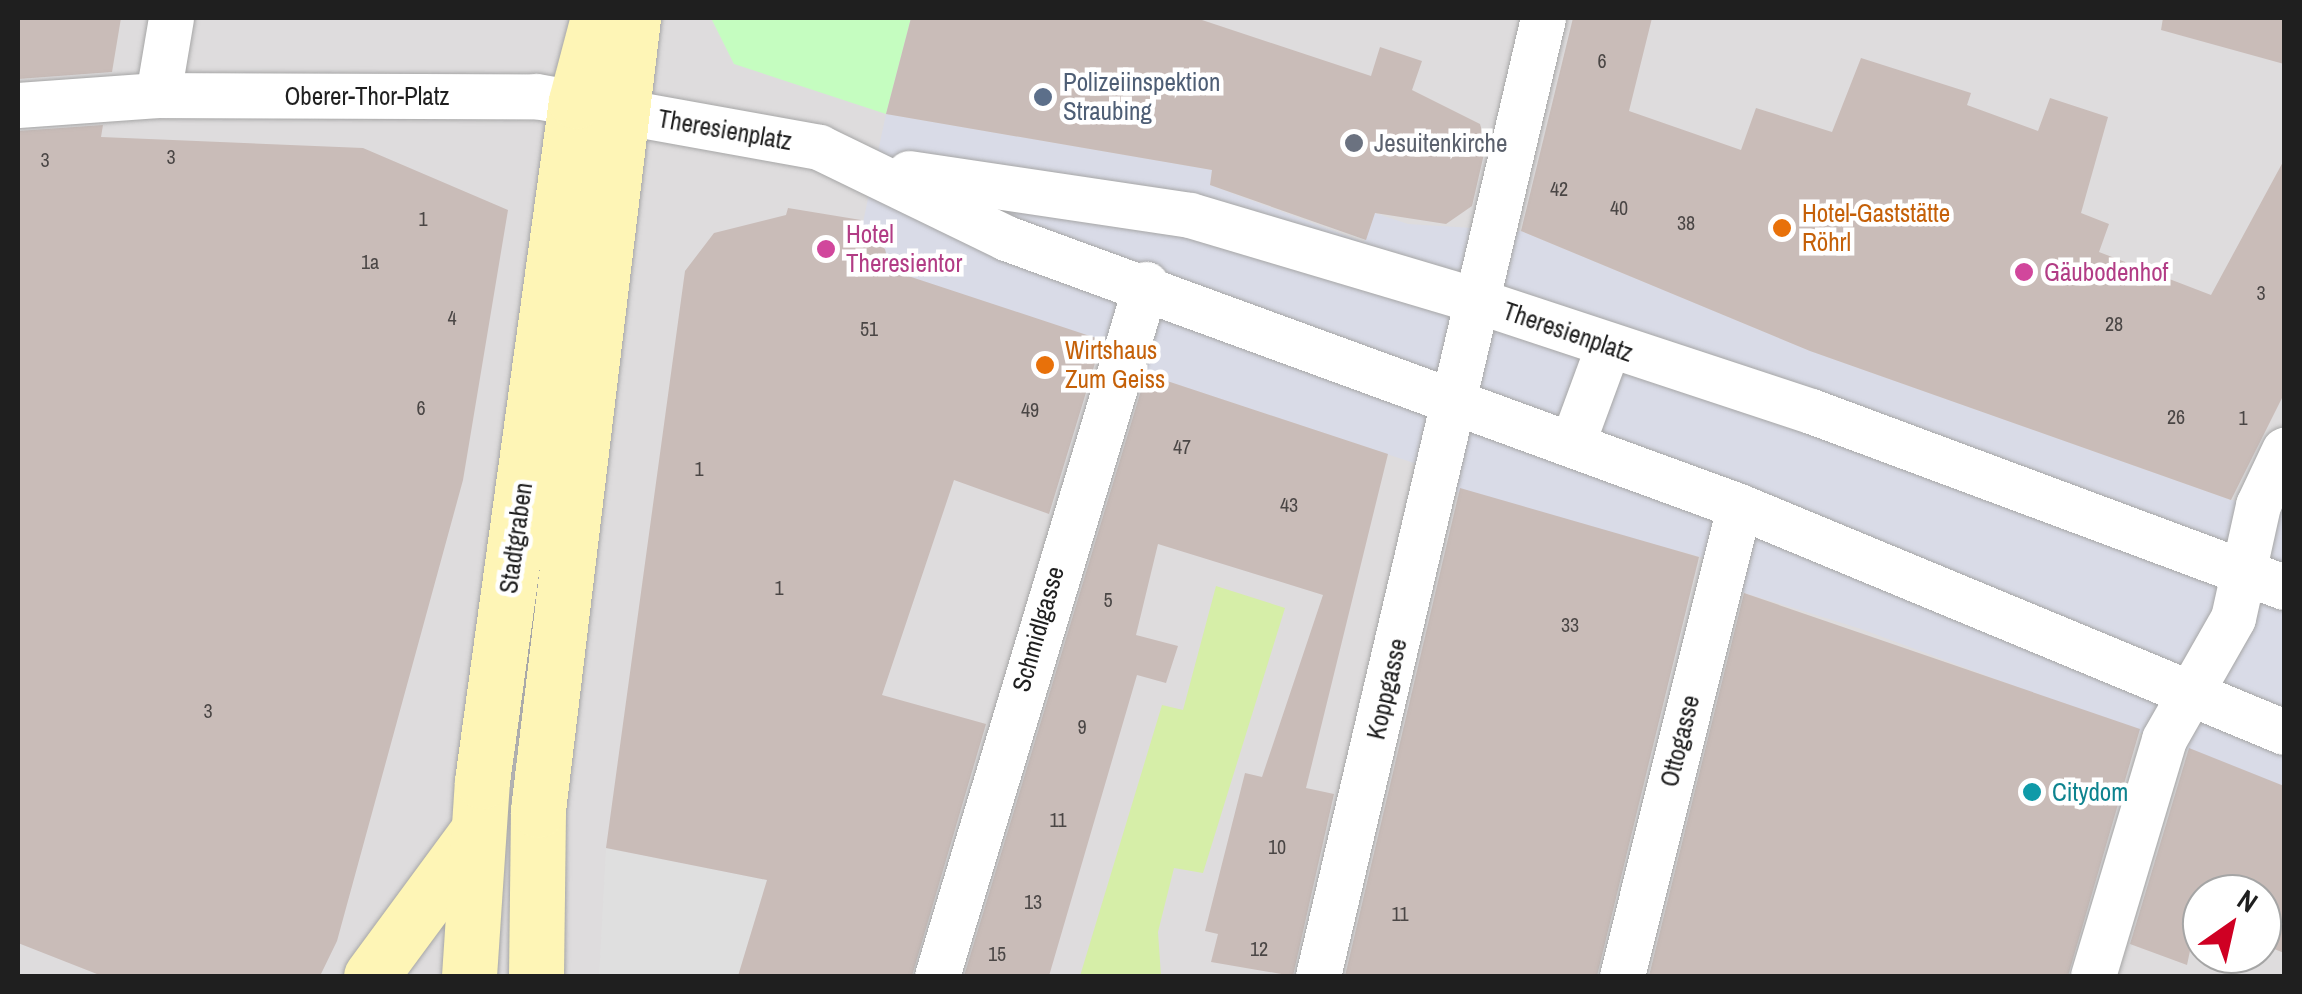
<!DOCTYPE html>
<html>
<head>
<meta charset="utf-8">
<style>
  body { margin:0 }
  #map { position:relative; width:2302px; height:994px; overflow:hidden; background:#f1ebe5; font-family:"Archivo Narrow",sans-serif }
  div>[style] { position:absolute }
  .residential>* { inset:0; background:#dedcdd }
  .grass>* { inset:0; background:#d6eea8 }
  .park>* { inset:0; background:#c5fdc0 }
  .parking>* { inset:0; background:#dfdfdf }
  .plaza>* { inset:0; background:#d9dbe7 }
  .building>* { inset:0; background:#c9bcb8 }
  .roads { filter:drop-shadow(0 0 2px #a6a6a6) drop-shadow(0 0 2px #a6a6a6) }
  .street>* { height:45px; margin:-22.5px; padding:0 22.5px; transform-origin:22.5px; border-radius:22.5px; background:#fff }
  .secondary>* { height:55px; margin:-27.5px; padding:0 27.5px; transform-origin:27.5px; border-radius:27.5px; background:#fef5b6 }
  .dots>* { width:28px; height:28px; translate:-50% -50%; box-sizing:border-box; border:5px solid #fff; border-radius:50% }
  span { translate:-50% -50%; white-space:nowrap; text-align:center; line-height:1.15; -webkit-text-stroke:9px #fff; paint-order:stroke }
  .number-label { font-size:20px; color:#4a4645 }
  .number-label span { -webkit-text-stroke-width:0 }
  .service-label { font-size:25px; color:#4e5e75 }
  .left { translate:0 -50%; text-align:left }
  .street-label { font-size:25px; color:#1f1f1f }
  .worship-label { font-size:25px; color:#5b616d }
  .food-label { font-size:25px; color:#c56008 }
  .hotel-label { font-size:25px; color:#b23c85 }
  .culture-label { font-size:25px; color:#0d838f }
  .frame { position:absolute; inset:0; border:20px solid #1f1f1f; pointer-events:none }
  .north { position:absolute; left:2182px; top:874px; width:100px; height:100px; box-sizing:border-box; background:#fff; border:2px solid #a5a5a5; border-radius:50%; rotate:34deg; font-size:28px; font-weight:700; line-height:40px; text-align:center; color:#1f1f1f }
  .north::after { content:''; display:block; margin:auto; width:35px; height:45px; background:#cf0023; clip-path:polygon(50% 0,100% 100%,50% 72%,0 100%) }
</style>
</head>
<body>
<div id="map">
  <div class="residential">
    <div style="clip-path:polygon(evenodd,18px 18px,2284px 18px,2284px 976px,18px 976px,18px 18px,2202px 894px,2262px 894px,2262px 954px,2202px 954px,2202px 894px)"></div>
  </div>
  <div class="grass">
    <div style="clip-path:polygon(1216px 586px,1285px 608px,1203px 873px,1174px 868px,1158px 932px,1161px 976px,1080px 976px,1162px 705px,1183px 710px)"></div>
  </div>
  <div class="park">
    <div style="clip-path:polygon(711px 18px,911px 18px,886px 114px,734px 64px)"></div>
  </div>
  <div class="parking">
    <div style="clip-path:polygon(606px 848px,767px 880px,738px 976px,599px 976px)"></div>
  </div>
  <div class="plaza">
    <div style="clip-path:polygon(886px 114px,1212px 170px,1210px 185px,1364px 242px,1375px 213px,1408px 224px,1521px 231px,1810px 351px,2231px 500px,2284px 508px,2284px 786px,1861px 629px,1719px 585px,1708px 559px,1451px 490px,1423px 466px,1121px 366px,1105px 342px,879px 271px,885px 249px,874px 239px,859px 241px)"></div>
  </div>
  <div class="building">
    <div style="clip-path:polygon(18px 18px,121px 18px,112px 72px,18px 79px)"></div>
    <div style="clip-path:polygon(911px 18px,1196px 18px,1371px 76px,1380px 47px,1422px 61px,1412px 90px,1480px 124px,1486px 145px,1472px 206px,1446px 224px,1375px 213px,1366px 240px,1210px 185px,1212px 170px,886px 114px)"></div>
    <div style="clip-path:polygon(1573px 18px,1652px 18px,1629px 111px,1741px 150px,1756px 108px,1832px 132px,1861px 58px,1971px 93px,1967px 105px,2038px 131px,2050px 98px,2108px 117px,2081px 213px,2109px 224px,2099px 252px,2211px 295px,2284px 160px,2284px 394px,2231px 500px,1810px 351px,1521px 231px)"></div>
    <div style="clip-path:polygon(2163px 18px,2284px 18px,2284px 64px,2161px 30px)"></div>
    <div style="clip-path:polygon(103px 125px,101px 137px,363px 148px,508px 210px,463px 480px,337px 941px,320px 976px,102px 976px,18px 943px,18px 131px)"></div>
    <div style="clip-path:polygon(788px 208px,861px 220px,860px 229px,885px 249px,890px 270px,1102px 340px,1049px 514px,954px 480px,882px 695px,986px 724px,912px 976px,738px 976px,767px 880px,606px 848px,685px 271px,714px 233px,786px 215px)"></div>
    <div style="clip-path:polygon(1146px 374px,1388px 454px,1306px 788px,1334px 794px,1293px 976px,1211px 962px,1218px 934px,1205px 931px,1245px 773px,1262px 777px,1323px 595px,1158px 544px,1136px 635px,1178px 646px,1166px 683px,1137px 675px,1049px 976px,964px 976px)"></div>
    <div style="clip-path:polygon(1460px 488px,1699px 557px,1597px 976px,1345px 976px)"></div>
    <div style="clip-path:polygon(1744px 593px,2140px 729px,2068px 976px,1649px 976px)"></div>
    <div style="clip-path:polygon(2189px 748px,2284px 786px,2284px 953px,2262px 944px,2262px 894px,2202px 894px,2187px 965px,2130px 944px)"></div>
  </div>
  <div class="roads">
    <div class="street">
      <div style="left:158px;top:95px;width:78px;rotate:-80.4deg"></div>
      <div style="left:18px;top:105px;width:140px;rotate:-4.1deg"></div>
      <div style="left:158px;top:95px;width:378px;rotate:0.2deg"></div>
      <div style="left:536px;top:96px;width:288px;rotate:10.2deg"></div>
      <div style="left:819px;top:147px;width:208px;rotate:25.9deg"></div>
      <div style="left:1006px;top:238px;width:780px;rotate:20.08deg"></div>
      <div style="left:1739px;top:506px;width:590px;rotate:22.52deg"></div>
      <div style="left:909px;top:173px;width:284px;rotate:8.5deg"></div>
      <div style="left:1190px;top:215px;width:301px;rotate:16.6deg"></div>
      <div style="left:1478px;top:301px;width:351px;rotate:18.3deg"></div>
      <div style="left:1811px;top:411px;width:505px;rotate:20.41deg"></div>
      <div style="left:1572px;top:444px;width:104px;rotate:-69.8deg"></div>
      <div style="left:937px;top:976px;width:723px;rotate:-73.19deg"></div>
      <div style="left:1318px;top:976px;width:984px;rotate:-76.78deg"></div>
      <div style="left:1622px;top:976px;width:484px;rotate:-76deg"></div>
      <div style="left:2093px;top:976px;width:247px;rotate:-73.3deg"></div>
      <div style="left:2164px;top:739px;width:139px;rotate:-60.3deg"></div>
      <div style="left:2233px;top:618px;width:116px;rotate:-77.5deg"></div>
      <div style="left:2258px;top:505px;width:61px;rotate:-64.7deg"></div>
    </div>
    <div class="secondary">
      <div style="left:371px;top:976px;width:175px;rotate:-53.6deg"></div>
      <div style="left:469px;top:976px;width:195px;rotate:-86.2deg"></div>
      <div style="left:482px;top:781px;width:686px;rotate:-82.13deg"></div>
      <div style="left:576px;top:101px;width:86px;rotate:-75.2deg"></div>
      <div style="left:536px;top:976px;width:166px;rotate:-89.3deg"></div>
      <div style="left:538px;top:810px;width:798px;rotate:-83.16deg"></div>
    </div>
  </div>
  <div class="dots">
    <div style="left:1043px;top:97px;background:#5c6f8a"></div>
    <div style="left:1354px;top:143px;background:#6b7280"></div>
    <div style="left:1782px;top:228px;background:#e8710a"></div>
    <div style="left:826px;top:249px;background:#d1479c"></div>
    <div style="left:2024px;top:272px;background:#d1479c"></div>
    <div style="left:1045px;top:365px;background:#e8710a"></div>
    <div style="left:2032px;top:792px;background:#0f9aa8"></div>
  </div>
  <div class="number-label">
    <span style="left:1602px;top:60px">6</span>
    <span style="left:171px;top:156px">3</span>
    <span style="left:45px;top:159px">3</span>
    <span style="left:1559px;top:188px">42</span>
    <span style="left:1619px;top:207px">40</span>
    <span style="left:423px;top:218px">1</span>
    <span style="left:1686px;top:222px">38</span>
    <span style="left:370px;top:261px">1a</span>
    <span style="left:2261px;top:292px">3</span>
    <span style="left:452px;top:317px">4</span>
    <span style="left:2114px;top:323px">28</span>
    <span style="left:869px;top:328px">51</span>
    <span style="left:421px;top:407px">6</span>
    <span style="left:1030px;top:409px">49</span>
    <span style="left:2176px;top:416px">26</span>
    <span style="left:2243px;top:417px">1</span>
    <span style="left:1182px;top:446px">47</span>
    <span style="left:699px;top:468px">1</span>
    <span style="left:1289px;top:504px">43</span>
    <span style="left:779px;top:587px">1</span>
    <span style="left:1108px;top:599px">5</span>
    <span style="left:1570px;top:624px">33</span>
    <span style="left:208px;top:710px">3</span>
    <span style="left:1082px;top:726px">9</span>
    <span style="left:1058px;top:819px">11</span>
    <span style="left:1277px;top:846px">10</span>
    <span style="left:1033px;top:901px">13</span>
    <span style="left:1400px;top:913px">11</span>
    <span style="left:1259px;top:948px">12</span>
    <span style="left:997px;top:953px">15</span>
  </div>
  <div class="service-label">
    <span class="left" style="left:1063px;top:97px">Polizeiinspektion<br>Straubing</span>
  </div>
  <div class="street-label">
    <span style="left:367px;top:96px">Oberer-Thor-Platz</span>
    <span style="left:725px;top:130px;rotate:10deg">Theresienplatz</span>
    <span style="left:1568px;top:332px;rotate:19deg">Theresienplatz</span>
    <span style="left:516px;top:538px;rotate:-82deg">Stadtgraben</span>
    <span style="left:1038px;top:629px;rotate:-74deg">Schmidlgasse</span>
    <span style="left:1387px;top:689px;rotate:-77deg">Koppgasse</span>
    <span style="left:1680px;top:741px;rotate:-76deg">Ottogasse</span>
  </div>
  <div class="worship-label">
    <span class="left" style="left:1374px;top:143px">Jesuitenkirche</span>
  </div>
  <div class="food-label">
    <span class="left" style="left:1802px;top:228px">Hotel-Gaststätte<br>Röhrl</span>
    <span class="left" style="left:1065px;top:365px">Wirtshaus<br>Zum Geiss</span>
  </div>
  <div class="hotel-label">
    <span class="left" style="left:846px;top:249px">Hotel<br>Theresientor</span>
    <span class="left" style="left:2044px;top:272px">Gäubodenhof</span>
  </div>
  <div class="culture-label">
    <span class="left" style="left:2052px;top:792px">Citydom</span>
  </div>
  <div class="frame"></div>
  <div class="north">N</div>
</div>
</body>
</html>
